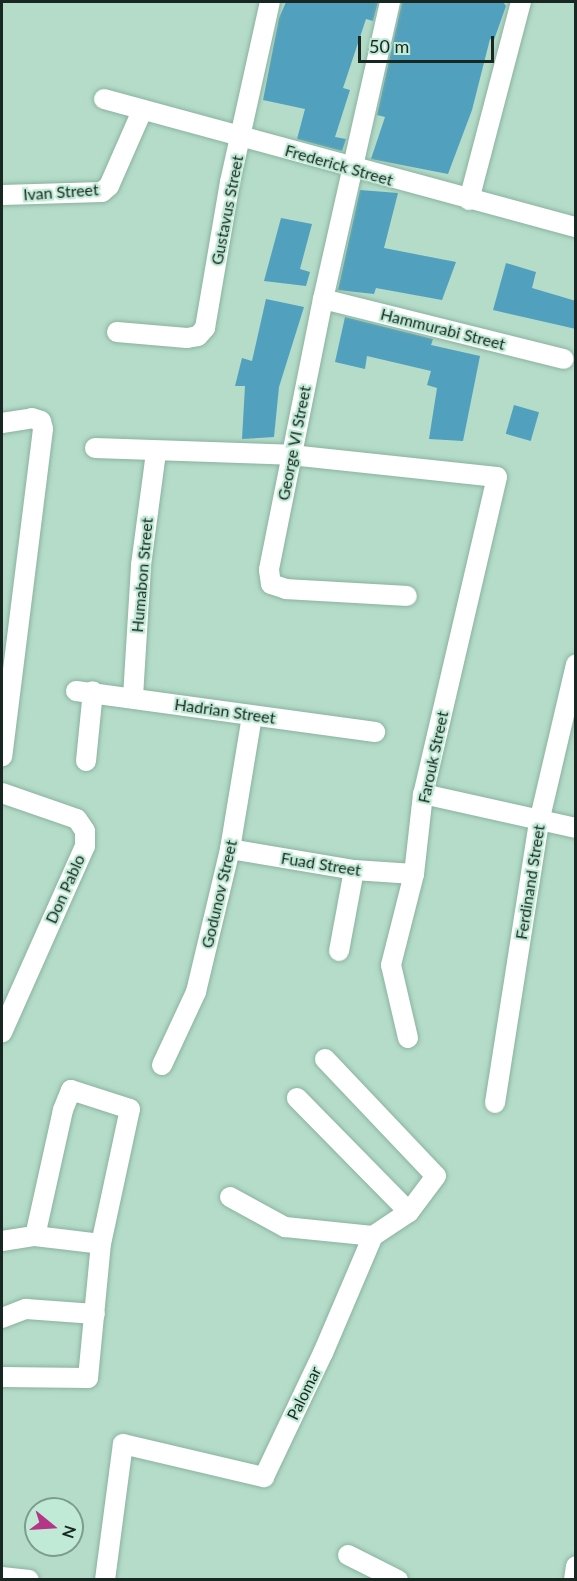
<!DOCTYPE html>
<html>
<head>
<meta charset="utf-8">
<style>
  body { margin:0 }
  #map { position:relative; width:577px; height:1581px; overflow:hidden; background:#b4dcc9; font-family:Lato,sans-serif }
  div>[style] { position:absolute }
  .building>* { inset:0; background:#51a0bd; transform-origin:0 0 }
  .roads { filter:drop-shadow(0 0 2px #8bb2a0) drop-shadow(0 0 2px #8bb2a0) }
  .street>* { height:20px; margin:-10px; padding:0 10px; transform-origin:10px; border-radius:10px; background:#fff }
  span { translate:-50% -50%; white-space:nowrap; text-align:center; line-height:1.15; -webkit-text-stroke:4.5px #c1ead6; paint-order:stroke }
  .street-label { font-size:16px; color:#182721 }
  .frame { position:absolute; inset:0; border:3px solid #182721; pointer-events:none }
  .north { position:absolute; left:24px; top:1497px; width:60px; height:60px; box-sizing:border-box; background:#c1ead6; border:2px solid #7d9c8e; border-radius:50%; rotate:108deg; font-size:16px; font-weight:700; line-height:24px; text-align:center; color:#182721 }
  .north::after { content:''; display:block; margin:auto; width:21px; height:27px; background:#b43787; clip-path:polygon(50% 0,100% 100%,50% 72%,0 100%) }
  .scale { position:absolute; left:358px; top:36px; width:136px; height:27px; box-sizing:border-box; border:3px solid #182721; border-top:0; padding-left:8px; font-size:18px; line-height:21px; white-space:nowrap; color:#182721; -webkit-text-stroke:4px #c1ead6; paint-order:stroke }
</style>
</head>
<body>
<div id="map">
  <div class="building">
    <div style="clip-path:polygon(286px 2px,378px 2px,373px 21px,366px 19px,343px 88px,350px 90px,335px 137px,346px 139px,342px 151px,297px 139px,305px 109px,263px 100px,279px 18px)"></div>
    <div style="clip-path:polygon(402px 2px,503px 2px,506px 6px,494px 40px,490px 39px,472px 110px,448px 174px,371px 159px,385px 117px,377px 115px)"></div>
    <div style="clip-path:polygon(360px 190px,398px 193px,384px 248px,456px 262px,442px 300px,376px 288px,374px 294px,338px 290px)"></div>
    <div style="clip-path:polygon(281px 218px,312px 224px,300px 269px,310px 272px,306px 286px,264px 281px)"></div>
    <div style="clip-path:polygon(506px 263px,536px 272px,532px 288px,576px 301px,576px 329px,493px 310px)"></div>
    <div style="clip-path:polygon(266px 299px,304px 307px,279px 387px,274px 437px,242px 439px,245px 386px,235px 386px,242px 358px,252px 361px)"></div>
    <div style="clip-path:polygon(345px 317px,433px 339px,431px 345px,480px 356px,463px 441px,429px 439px,437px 388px,427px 385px,431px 371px,367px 356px,365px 369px,335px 362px)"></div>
    <div style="left:514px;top:405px;width:26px;height:30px;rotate:16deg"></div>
  </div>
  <div class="roads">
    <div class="street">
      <div style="left:390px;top:2px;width:304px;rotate:102.7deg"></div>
      <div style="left:323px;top:299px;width:276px;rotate:101.3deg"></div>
      <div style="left:269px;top:570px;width:14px;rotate:82deg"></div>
      <div style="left:271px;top:584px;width:16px;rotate:18deg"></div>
      <div style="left:286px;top:589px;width:121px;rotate:3.3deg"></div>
      <div style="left:104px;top:99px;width:489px;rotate:15.2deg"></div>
      <div style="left:2px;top:195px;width:100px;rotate:-1.7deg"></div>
      <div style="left:102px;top:192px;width:9px;rotate:-41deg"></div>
      <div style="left:109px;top:186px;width:82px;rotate:-66.3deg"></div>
      <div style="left:469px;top:200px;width:205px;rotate:-75.3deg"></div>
      <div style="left:323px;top:299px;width:248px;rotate:14deg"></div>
      <div style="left:117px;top:332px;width:70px;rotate:4.9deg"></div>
      <div style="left:187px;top:338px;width:11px;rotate:-10deg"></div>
      <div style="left:198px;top:336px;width:11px;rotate:-49deg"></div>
      <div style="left:205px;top:328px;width:148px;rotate:-80.3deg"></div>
      <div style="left:230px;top:182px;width:184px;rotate:-77.5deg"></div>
      <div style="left:2px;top:423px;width:30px;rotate:-9deg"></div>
      <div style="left:32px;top:418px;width:9px;rotate:18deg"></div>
      <div style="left:41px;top:421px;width:8px;rotate:76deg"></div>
      <div style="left:43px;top:429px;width:330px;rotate:97.1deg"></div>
      <div style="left:95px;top:448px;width:196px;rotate:2deg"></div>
      <div style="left:291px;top:455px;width:207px;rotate:6.1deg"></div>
      <div style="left:497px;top:477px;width:326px;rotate:103.1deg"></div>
      <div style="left:423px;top:794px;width:81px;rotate:96.4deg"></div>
      <div style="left:414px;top:874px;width:94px;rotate:104.2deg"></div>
      <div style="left:391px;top:965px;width:75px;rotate:76.9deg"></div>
      <div style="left:76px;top:691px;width:302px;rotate:7.8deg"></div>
      <div style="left:133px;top:697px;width:132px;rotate:-86.5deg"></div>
      <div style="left:141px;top:565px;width:113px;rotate:-82.4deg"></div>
      <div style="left:86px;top:761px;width:70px;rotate:-84.3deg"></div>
      <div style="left:2px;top:793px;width:79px;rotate:19.1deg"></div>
      <div style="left:77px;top:819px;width:14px;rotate:56deg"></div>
      <div style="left:85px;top:831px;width:15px;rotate:90deg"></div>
      <div style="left:85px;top:846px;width:204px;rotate:114deg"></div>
      <div style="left:423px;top:794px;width:157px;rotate:12.5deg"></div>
      <div style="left:230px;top:849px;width:126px;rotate:9.6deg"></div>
      <div style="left:354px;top:870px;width:60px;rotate:3.8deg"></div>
      <div style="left:339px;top:951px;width:82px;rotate:-79.5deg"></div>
      <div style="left:325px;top:1059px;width:161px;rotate:46.5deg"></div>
      <div style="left:436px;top:1176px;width:45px;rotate:126.9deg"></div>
      <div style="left:162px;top:1065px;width:81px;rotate:-65deg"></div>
      <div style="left:196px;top:992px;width:147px;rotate:-76.6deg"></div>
      <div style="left:230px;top:849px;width:135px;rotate:-80.6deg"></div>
      <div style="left:495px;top:1103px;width:284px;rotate:-81.1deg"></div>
      <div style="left:539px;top:822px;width:162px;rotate:-76.8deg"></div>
      <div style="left:230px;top:1197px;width:63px;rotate:28.6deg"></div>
      <div style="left:285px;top:1227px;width:88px;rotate:5.8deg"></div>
      <div style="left:2px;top:1241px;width:33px;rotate:-9deg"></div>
      <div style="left:35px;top:1236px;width:66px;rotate:6.9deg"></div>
      <div style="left:2px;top:1318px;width:26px;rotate:-21deg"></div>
      <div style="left:26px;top:1309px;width:69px;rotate:4.1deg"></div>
      <div style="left:2px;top:1377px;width:86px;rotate:0.7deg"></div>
      <div style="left:88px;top:1378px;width:135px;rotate:-84.5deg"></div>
      <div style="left:101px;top:1244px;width:138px;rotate:-77.9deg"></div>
      <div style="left:130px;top:1109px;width:62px;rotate:-162.1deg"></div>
      <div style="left:71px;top:1090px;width:22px;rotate:112deg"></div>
      <div style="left:63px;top:1110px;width:129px;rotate:102.5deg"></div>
      <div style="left:348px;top:1555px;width:56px;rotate:26.6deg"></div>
      <div style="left:2px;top:1577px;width:27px;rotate:6deg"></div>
      <div style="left:105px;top:1580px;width:137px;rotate:-82.5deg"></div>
      <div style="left:123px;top:1444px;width:145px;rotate:13.2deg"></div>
      <div style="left:264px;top:1477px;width:137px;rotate:-64.6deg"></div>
      <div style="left:323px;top:1353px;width:127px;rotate:-66.9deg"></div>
      <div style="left:373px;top:1236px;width:43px;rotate:-33.7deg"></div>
      <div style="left:409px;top:1212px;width:160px;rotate:-134.5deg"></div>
      <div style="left:574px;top:1580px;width:14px;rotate:-82deg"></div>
    </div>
  </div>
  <div class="street-label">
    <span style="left:339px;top:165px;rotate:16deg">Frederick Street</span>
    <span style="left:61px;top:192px;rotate:-4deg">Ivan Street</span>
    <span style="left:227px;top:210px;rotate:-79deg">Gustavus Street</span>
    <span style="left:443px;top:329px;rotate:14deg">Hammurabi Street</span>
    <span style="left:294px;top:443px;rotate:-79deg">George VI Street</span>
    <span style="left:142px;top:575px;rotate:-85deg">Humabon Street</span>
    <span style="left:225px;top:711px;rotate:8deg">Hadrian Street</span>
    <span style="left:433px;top:757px;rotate:-78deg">Farouk Street</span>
    <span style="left:321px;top:864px;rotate:9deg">Fuad Street</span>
    <span style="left:530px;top:882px;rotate:-81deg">Ferdinand Street</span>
    <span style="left:65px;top:889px;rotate:-66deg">Don Pablo</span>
    <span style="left:219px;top:894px;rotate:-77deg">Godunov Street</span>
    <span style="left:304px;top:1393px;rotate:-64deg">Palomar</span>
  </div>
  <div class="frame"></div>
  <div class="north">N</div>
  <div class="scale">50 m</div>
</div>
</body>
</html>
